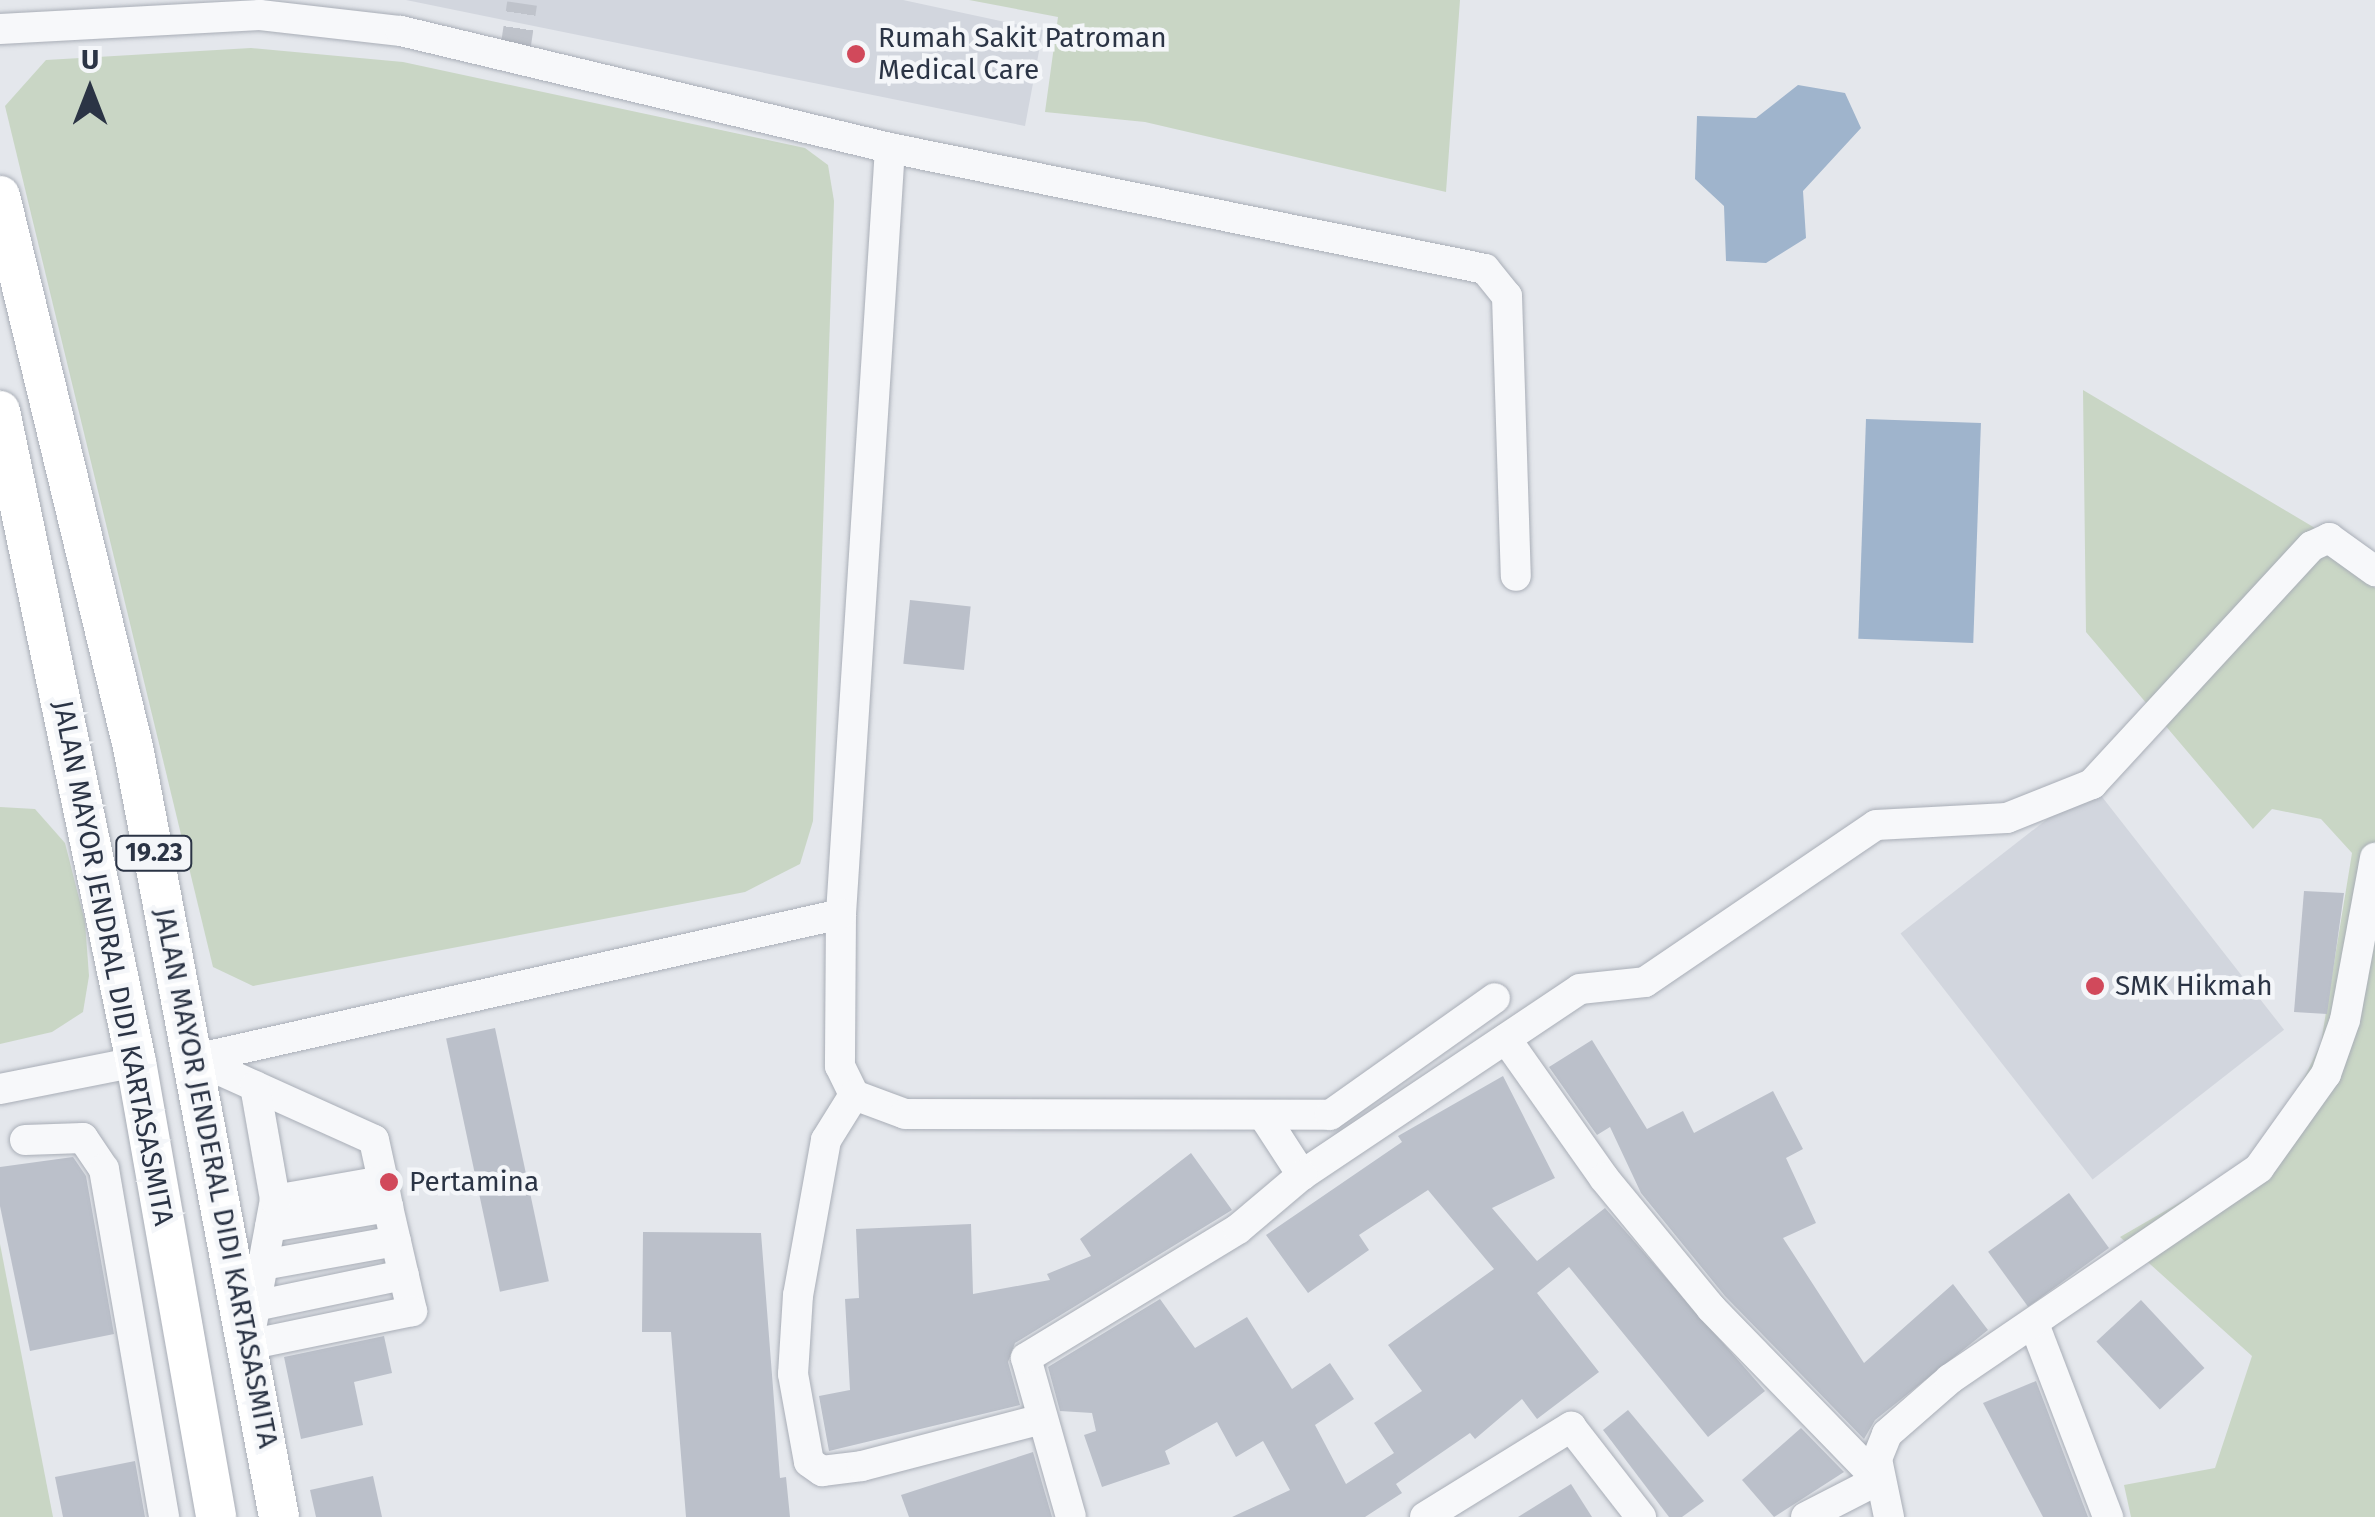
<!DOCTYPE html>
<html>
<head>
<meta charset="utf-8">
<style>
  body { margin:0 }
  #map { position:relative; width:2375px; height:1517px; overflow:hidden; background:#e4e7ec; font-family:"Fira Sans",sans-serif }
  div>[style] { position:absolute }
  .built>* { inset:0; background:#d2d6de; transform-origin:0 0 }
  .green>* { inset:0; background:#c9d6c5 }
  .water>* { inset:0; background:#9fb4cc; transform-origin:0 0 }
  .building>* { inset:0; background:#bbc0ca; transform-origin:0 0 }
  .minor-tunnel>* { height:30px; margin-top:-15px; transform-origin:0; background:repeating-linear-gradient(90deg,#bfc3cb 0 30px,transparent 0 45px) }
  .roads { filter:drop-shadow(0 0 2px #a9aeb7) drop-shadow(0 0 2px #a9aeb7) }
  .minor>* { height:30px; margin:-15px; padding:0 15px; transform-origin:15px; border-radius:15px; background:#f7f8fa }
  .major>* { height:40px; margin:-20px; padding:0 20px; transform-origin:20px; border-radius:20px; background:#fff }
  .dots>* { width:28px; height:28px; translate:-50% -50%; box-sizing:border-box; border:5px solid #f4f6f9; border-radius:50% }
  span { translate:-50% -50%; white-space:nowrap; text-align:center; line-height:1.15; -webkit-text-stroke:9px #f4f6f9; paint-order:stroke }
  .shield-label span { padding:2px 8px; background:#f4f6f9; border:2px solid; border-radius:8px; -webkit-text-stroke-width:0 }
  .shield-label { font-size:25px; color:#2b3445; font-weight:700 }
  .poi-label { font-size:28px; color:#2b3445 }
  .left { translate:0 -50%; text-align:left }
  .street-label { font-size:28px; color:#2b3445 }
  .north { position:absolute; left:40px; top:40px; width:100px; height:100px; -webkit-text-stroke:8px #f4f6f9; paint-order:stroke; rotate:0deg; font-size:28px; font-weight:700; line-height:40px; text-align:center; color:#2b3445 }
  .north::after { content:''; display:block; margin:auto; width:35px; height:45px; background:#2b3445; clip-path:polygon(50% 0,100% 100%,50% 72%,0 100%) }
</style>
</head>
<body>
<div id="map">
  <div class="built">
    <div style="clip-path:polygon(406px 0,903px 0,1043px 30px,1025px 126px)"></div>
    <div style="left:2092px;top:784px;width:312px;height:243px;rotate:52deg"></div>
  </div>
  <div class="green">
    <div style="clip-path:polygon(969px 0,1460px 0,1446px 192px,1145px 122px,1045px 112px,1058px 17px)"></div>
    <div style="clip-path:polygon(251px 48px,403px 62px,805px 148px,828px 165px,834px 201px,813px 821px,800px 864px,745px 892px,253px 986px,213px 967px,5px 106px,46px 60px)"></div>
    <div style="clip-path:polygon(2083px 390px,2320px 531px,2329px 550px,2375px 588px,2375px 1517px,2131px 1517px,2124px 1485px,2215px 1468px,2252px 1356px,2120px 1237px,2269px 1151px,2321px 1043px,2352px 853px,2321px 819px,2272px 809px,2253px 829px,2086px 632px)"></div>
    <div style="clip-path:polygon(0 807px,35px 809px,65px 843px,85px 922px,89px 976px,83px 1012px,52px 1032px,0 1044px)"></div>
    <div style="clip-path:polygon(0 1244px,53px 1517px,0 1517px)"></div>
  </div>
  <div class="water">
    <div style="clip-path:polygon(1798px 85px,1845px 93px,1861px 128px,1803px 191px,1806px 238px,1766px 263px,1726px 261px,1724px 206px,1695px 179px,1697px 116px,1756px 118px)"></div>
    <div style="left:1866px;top:419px;width:115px;height:220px;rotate:2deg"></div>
  </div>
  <div class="building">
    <div style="left:910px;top:600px;width:61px;height:64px;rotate:6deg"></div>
    <div style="clip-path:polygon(2304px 891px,2344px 893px,2327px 1014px,2294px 1012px)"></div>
    <div style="left:495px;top:1028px;width:259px;height:50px;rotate:78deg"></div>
    <div style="clip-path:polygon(1592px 1040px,1647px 1129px,1683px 1111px,1694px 1133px,1773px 1091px,1803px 1149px,1786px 1158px,1816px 1223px,1783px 1238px,1864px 1363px,1953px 1284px,1988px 1330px,1875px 1420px,1864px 1439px,1725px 1296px,1641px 1193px,1610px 1127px,1597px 1135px,1549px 1067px)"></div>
    <div style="clip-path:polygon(1503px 1076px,1555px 1178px,1492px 1208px,1537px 1261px,1605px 1208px,1765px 1391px,1708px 1437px,1569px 1267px,1537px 1293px,1599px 1372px,1537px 1419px,1522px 1399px,1475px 1439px,1470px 1433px,1396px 1484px,1402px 1493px,1365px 1517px,1232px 1517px,1290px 1490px,1263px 1441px,1236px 1457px,1217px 1422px,1165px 1451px,1170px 1464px,1102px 1487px,1084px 1435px,1096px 1431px,1092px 1413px,1060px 1411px,1048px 1367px,1160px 1299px,1195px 1348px,1247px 1317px,1292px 1389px,1330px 1363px,1354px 1399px,1315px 1425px,1346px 1484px,1394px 1453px,1374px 1423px,1422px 1391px,1388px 1345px,1494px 1269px,1428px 1190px,1359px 1235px,1369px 1250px,1308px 1293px,1266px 1235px,1402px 1142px,1398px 1136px)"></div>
    <div style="clip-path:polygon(1191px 1153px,1232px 1210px,1015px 1343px,1008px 1362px,1020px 1405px,829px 1451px,819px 1396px,850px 1390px,845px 1299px,859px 1298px,856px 1229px,971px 1224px,973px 1294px,1050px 1280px,1047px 1274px,1091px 1256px,1080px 1239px)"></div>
    <div style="clip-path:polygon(73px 1157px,86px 1176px,114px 1334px,30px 1351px,0 1206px,0 1167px)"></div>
    <div style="left:2069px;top:1193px;width:68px;height:100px;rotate:54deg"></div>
    <div style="clip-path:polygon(643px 1232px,761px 1233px,780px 1478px,786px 1477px,790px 1517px,686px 1517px,671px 1332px,642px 1332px)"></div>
    <div style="left:2141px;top:1300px;width:93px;height:61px;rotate:47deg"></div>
    <div style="clip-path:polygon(384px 1336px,392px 1373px,354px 1382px,363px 1425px,301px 1439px,284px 1357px)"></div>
    <div style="clip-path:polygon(2036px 1381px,2088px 1517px,2043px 1517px,1983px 1403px)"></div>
    <div style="clip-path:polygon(1628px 1410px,1704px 1501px,1682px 1517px,1669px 1517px,1603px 1430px)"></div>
    <div style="clip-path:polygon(1801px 1428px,1844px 1472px,1774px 1517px,1742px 1480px)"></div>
    <div style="clip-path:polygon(1033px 1452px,1052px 1517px,909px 1517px,901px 1495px)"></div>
    <div style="clip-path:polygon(135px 1461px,145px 1517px,63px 1517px,55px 1477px)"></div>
    <div style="clip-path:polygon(373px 1476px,382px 1517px,316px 1517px,310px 1490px)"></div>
    <div style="clip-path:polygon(1571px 1484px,1592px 1517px,1518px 1517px)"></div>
  </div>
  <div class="minor-tunnel">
    <div style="left:514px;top:58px;width:55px;rotate:-81.6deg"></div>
  </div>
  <div class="roads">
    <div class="minor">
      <div style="left:0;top:29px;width:260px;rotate:-3.1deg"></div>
      <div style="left:260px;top:15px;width:142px;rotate:6.5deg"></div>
      <div style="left:401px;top:31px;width:503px;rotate:13.46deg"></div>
      <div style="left:890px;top:148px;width:607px;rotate:11.49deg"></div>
      <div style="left:1485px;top:269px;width:35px;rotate:51deg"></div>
      <div style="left:1507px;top:296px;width:280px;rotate:88.2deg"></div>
      <div style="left:890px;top:148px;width:768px;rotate:93.66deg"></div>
      <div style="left:841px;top:914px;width:152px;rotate:90.4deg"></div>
      <div style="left:840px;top:1066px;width:32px;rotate:64deg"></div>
      <div style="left:854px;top:1095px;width:54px;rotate:20.4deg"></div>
      <div style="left:905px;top:1114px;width:425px;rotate:0.1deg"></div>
      <div style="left:1330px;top:1115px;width:202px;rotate:-35.3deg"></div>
      <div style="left:1506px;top:1039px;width:170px;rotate:54.8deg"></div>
      <div style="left:1604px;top:1178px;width:168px;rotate:50.5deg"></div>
      <div style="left:1711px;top:1308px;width:240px;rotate:45.8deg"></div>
      <div style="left:195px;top:1059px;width:196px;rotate:24.3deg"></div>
      <div style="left:374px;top:1140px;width:42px;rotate:77.6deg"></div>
      <div style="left:383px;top:1181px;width:26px;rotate:79deg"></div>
      <div style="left:388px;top:1207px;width:107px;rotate:77deg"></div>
      <div style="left:412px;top:1311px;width:167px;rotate:168.3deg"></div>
      <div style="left:248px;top:1345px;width:147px;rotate:-79.5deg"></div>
      <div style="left:275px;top:1200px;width:110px;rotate:-10deg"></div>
      <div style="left:195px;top:1059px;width:662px;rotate:-12.65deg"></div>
      <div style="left:255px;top:1086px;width:116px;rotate:80deg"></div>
      <div style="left:0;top:1089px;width:139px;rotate:-11.2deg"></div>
      <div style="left:854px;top:1095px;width:53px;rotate:121.9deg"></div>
      <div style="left:826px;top:1140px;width:158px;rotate:100.2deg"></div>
      <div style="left:798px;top:1295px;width:79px;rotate:93.6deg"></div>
      <div style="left:793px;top:1374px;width:89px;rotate:79.7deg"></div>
      <div style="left:809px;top:1462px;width:16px;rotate:35deg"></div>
      <div style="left:822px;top:1471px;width:40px;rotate:-7.1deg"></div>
      <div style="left:862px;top:1466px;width:186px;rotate:-14.6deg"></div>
      <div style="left:1263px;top:1115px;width:72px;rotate:57deg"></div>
      <div style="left:1302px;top:1175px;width:334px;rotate:-33.8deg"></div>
      <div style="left:1580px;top:989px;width:65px;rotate:-6.1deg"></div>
      <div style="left:1645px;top:982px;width:279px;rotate:-34.2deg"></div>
      <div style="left:1876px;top:825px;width:131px;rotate:-3.1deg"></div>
      <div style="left:2007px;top:818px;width:92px;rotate:-21.8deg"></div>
      <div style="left:2092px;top:784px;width:324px;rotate:-47.3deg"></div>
      <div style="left:2312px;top:546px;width:19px;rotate:-25deg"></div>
      <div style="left:2329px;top:538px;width:57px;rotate:35.7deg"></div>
      <div style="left:25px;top:1140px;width:58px;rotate:-2deg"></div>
      <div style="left:83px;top:1138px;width:37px;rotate:56deg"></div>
      <div style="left:104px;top:1169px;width:353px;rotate:80.2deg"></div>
      <div style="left:270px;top:1227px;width:120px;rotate:-9.6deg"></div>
      <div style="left:263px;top:1265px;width:135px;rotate:-10.2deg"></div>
      <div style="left:255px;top:1306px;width:152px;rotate:-11.8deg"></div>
      <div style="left:2034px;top:1324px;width:207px;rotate:69deg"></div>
      <div style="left:1071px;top:1517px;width:165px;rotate:-105.8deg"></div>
      <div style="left:1026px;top:1358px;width:248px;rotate:-31.3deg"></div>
      <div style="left:1238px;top:1229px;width:84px;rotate:-40.2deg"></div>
      <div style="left:1425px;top:1517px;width:172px;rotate:-31.7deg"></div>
      <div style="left:1571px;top:1427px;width:114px;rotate:52.1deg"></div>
      <div style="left:1806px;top:1517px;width:81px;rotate:-27.2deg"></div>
      <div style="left:1889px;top:1517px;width:59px;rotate:-101.7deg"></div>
      <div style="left:1877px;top:1459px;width:27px;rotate:-68deg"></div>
      <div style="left:1887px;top:1434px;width:84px;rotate:-41.1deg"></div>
      <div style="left:1950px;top:1379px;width:374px;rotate:-34.3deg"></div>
      <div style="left:2259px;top:1168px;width:115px;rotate:-54.5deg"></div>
      <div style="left:2326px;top:1074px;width:57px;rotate:-70.6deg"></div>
      <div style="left:2345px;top:1020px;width:165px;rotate:-79.5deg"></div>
    </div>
    <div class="major">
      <div style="left:0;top:196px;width:567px;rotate:76.43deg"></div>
      <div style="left:133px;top:747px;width:784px;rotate:79.26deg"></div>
      <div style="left:0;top:411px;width:665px;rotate:78.2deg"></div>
      <div style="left:136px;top:1062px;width:462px;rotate:80deg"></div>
    </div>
  </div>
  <div class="dots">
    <div style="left:856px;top:54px;background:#d1495b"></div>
    <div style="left:2095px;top:986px;background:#d1495b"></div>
    <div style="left:389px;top:1182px;background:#d1495b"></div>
  </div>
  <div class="shield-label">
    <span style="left:154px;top:853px">19.23</span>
  </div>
  <div class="poi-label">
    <span class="left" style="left:878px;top:54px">Rumah Sakit Patroman<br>Medical Care</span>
    <span class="left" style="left:2115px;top:986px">SMK Hikmah</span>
    <span class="left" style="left:409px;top:1182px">Pertamina</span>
  </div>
  <div class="street-label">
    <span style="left:113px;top:963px;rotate:79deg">JALAN MAYOR JENDRAL DIDI KARTASASMITA</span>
    <span style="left:216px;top:1178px;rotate:79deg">JALAN MAYOR JENDERAL DIDI KARTASASMITA</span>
  </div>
  <div class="north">U</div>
</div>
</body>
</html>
